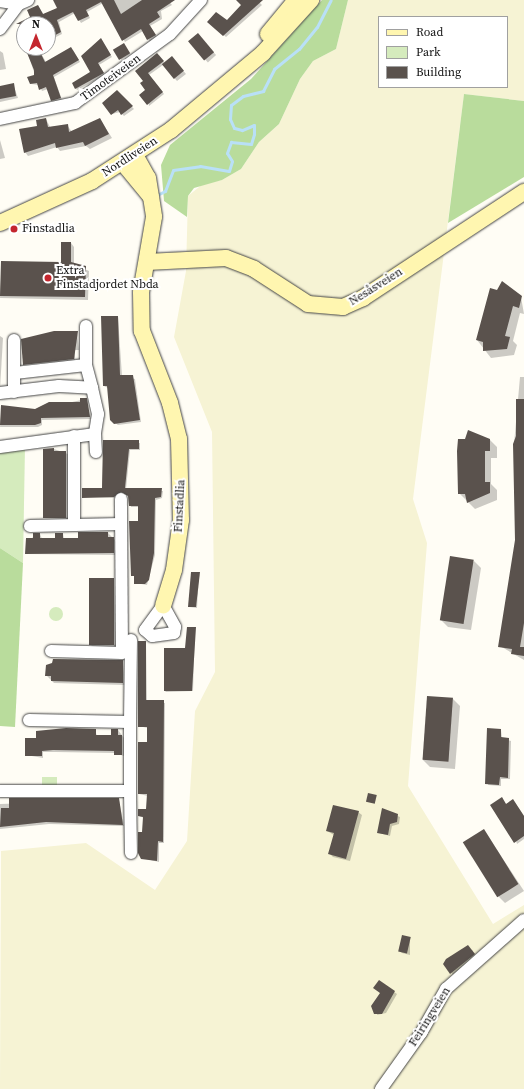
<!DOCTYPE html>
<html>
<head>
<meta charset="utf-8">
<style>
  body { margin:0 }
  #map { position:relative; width:524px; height:1089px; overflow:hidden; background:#fffdf5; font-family:"Source Serif 4",serif }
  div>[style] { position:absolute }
  .farmland>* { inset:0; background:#f6f3d4 }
  .green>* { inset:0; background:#d5ebbd; transform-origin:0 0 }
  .round { border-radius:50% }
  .forest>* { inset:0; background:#b9dc9c }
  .shadow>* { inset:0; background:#0003; transform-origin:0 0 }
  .stream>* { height:3px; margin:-1.5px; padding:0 1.5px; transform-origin:1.5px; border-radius:1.5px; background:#b9e0f7 }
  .building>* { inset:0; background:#5a524d; transform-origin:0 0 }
  .roads { filter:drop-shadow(0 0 1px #444) drop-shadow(0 0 1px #444) }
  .street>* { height:12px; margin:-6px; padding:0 6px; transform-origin:6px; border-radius:6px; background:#fff }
  .secondary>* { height:16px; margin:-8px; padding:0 8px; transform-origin:8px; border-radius:8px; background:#fff6b0 }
  .dots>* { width:11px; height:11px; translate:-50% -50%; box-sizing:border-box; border:2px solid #fff; border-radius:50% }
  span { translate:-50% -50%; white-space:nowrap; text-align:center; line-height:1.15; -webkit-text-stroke:4px #fff; paint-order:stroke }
  .street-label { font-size:12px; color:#111 }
  .poi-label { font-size:12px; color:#111 }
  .left { translate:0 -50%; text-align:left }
  .legend { position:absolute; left:378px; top:16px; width:130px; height:72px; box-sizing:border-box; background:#fff; border:1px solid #a0a0a0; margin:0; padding:5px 7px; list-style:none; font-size:12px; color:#111 }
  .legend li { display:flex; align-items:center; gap:8px; height:20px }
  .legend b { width:20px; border:1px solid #a0a0a0 }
  .north { position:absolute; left:16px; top:16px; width:40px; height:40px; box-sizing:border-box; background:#fff; border:1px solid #a0a0a0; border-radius:50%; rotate:0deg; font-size:11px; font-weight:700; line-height:16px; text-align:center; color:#111 }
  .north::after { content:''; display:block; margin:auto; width:14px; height:18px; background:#c4262e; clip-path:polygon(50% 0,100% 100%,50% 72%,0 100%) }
</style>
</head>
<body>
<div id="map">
  <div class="farmland">
    <div style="clip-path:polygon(evenodd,348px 0,524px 0,524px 101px,464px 94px,413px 499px,427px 543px,408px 786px,493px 924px,524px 905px,524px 1089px,0 1089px,1px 851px,86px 843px,155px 890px,187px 841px,195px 711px,215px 672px,212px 432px,174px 337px,186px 271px,188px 196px,204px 183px,222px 180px,241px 169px,259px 142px,279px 124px,300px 79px,313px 61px,336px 49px,348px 0,379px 17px,507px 17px,507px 87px,379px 87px,379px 17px)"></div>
  </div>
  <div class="green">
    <div style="clip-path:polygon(25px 446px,23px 563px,0 548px,0 451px)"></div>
    <div class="round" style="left:49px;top:607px;width:14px;height:14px"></div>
    <div style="left:42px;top:777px;width:15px;height:8px"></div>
  </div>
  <div class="forest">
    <div style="clip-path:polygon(322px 0,348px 0,336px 49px,313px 61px,300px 79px,279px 124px,259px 142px,241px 169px,222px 180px,194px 188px,188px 196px,187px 217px,164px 201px,161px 165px,170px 145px,251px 79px)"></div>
    <div style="clip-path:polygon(464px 94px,524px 101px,524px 177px,448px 223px)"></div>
    <div style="clip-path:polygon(0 548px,23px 563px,15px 727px,0 726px)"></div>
  </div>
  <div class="shadow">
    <div style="clip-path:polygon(54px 0,168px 0,172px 5px,161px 11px,162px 19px,150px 26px,157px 37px,150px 42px,143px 31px,125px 42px,103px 3px,87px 12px,90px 18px,81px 23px,75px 13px,59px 22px,62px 34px,48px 41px,48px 24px,24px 24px,24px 41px,19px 24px,32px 18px,38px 6px,44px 15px,58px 8px)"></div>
    <div style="clip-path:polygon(238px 0,257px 0,262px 5px,226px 37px,209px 22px,227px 21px,243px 5px)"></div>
    <div style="left:198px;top:35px;width:27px;height:11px;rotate:48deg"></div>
    <div style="clip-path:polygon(102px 41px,112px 57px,99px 65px,105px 75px,77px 90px,73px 84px,92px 73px)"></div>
    <div style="clip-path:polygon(124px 45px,130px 54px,121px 60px,121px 59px)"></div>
    <div style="clip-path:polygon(26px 48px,38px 48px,46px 62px,73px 50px,80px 62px,54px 77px,62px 100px,53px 102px,48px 89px,42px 91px,39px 85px,31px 84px,35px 75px)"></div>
    <div style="clip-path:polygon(0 51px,3px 53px,6px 69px,0 70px)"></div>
    <div style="clip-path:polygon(159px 55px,165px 64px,174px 60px,186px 74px,177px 81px,163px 65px,149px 75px,164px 94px,149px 106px,144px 81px,136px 71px)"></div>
    <div style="clip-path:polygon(13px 84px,18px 98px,0 102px,0 87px)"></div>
    <div style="clip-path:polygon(118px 93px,134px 109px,124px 116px,120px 112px,112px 114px)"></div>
    <div style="clip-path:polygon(46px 119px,50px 127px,67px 125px,72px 132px,100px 119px,112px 138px,90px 149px,86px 146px,60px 151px,57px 147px,28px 156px,25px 152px)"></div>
    <div style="clip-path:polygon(0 140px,5px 158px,0 159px)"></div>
    <div style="clip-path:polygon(71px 243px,74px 247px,74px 264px,89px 271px,88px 300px,0 298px,2px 262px,62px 263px)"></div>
    <div style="clip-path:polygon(521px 297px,524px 314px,520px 313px,513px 341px,517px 345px,514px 355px,491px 358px,477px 340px)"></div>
    <div style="clip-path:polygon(118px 317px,122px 376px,135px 379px,141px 422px,118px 425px,111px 420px,108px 388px,104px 386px)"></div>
    <div style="clip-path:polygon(77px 332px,79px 350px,75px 350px,75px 361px,24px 364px)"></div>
    <div style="clip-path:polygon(0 336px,3px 338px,0 389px)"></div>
    <div style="clip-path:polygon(520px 377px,524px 377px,524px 660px,500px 646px,516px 540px,514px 444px)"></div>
    <div style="clip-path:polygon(86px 399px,91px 419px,42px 420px,42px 425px,38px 427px,0 427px,2px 406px,35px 410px)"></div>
    <div style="clip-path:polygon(490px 440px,497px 447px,497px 458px,491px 458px,491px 484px,497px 490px,497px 500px,475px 509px,459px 493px)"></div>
    <div style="clip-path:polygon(104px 441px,140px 443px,140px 450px,130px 450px,126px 489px,163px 491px,162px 498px,156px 500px,155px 555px,147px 585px,135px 583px,139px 507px,131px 507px,129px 496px,123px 492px,116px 498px,82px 497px,102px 489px)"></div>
    <div style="clip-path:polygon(54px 449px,68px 454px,68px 519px,44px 518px)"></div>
    <div style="clip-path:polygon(79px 533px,108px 533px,115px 540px,115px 555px,26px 554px,34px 534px,40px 534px,42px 539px,56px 539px,63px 534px,64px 539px,79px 539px)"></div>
    <div style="clip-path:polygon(474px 561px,481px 568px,471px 630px,448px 627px,441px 620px)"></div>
    <div style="clip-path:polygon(199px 573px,197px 608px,189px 607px)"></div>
    <div style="clip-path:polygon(114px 579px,116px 647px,92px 646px,90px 644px)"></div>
    <div style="clip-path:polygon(195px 628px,193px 691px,166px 692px,165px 691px)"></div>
    <div style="clip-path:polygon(146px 642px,147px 701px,165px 703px,164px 843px,159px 843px,159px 862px,142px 858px,144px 818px,139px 816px,147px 810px,148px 796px,139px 794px,148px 743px,148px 728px,138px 726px)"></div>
    <div style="clip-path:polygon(123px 661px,125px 685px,54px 683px,46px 675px)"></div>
    <div style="clip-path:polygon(428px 697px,453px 699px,460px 706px,455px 769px,430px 767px,423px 760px)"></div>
    <div style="clip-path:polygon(95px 730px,97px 736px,112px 736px,118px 730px,124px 738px,124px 756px,115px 753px,55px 752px,43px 752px,43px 758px,26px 755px)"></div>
    <div style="clip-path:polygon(501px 730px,502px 738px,511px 741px,510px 779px,501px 779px,501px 786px,488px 785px)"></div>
    <div style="clip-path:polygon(119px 800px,124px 826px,49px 824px,0 829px,0 804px)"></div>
    <div style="clip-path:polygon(513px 800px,524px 816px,524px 839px,517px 844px,504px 801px,506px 804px)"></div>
    <div style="clip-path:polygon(383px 810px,400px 817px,399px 824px,392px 826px,390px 836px,379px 833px)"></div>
    <div style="clip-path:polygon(358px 812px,362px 815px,350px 861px,333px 857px,330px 854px,334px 835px,327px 831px)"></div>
    <div style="clip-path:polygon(484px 830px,524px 891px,505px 903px,498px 896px)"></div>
    <div style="clip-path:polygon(410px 938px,410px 955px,402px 953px,400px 951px)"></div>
    <div style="clip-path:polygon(472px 950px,477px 958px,455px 977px,444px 964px)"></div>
    <div style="clip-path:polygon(379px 981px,397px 994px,386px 1013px,377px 1015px,382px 993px)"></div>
  </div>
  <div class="stream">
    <div style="left:159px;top:194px;width:7px;rotate:-27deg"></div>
    <div style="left:165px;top:191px;width:22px;rotate:-69deg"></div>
    <div style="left:173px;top:170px;width:27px;rotate:-8deg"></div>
    <div style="left:200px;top:166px;width:29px;rotate:10deg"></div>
    <div style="left:229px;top:171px;width:10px;rotate:-73deg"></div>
    <div style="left:232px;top:161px;width:9px;rotate:-122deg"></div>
    <div style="left:227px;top:153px;width:12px;rotate:-70deg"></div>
    <div style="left:231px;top:142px;width:20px;rotate:6deg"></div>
    <div style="left:251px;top:144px;width:10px;rotate:-73deg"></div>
    <div style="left:254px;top:134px;width:9px;rotate:-90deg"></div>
    <div style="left:254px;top:125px;width:13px;rotate:157deg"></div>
    <div style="left:242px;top:130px;width:8px;rotate:-166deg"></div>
    <div style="left:234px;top:128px;width:10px;rotate:-114deg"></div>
    <div style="left:230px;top:119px;width:14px;rotate:-86deg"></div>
    <div style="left:231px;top:105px;width:15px;rotate:-37deg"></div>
    <div style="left:243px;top:96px;width:21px;rotate:-14deg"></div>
    <div style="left:263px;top:91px;width:25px;rotate:-63deg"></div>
    <div style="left:274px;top:69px;width:32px;rotate:-39deg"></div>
    <div style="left:299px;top:49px;width:28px;rotate:-51deg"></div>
    <div style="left:317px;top:27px;width:30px;rotate:-63deg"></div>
  </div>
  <div class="building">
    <div style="clip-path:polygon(53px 0,114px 0,121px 14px,142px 0,175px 0,157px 12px,160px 17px,149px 24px,156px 35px,147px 40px,141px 29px,122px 41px,101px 2px,86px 10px,89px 16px,78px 21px,73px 12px,57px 20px,61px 32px,48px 39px,48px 24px,16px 24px,30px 17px,27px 10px,38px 5px,43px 14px,57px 8px)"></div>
    <div style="clip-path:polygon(236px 0,263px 0,223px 36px,207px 22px,216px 12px,227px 20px,241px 5px)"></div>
    <div style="left:198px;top:33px;width:25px;height:13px;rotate:50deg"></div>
    <div style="clip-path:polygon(101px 38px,111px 55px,98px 63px,104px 73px,75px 89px,72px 83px,90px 72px,81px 56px)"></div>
    <div style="left:124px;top:43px;width:12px;height:13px;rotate:59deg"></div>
    <div style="clip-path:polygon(71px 47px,79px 60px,53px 75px,61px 98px,51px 101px,46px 87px,39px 90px,37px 83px,30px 84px,27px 77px,34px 75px,34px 70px,25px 48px,38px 48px,45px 62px)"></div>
    <div style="clip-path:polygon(157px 53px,164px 61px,148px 73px,163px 92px,147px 105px,139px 95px,145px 90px,140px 83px,143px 81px,135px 71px)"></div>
    <div style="left:172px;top:56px;width:19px;height:13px;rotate:51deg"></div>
    <div style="clip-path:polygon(14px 83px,16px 96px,0 99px,0 86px)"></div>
    <div style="clip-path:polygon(117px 90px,133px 106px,121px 115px,118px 110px,111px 115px,102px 103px)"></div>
    <div style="clip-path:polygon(46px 118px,48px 127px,68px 124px,69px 132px,100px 118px,109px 134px,85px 146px,83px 142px,56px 148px,55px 143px,24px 153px,19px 129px,37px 126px,36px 120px)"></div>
    <div style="clip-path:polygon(61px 242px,71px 242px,71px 262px,86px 266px,85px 297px,0 296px,1px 261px,61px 262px)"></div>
    <div style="clip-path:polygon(502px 281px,522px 296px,519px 308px,513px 306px,505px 336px,510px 337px,507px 349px,483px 351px,483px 342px,476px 340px,490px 288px,497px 290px)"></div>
    <div style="clip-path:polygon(101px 316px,118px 316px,120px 375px,133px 375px,140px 420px,114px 424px,110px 420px,107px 386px,103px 386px)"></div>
    <div style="clip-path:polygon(54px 331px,78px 331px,74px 359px,23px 365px,21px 339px)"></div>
    <div style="clip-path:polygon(80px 398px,87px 398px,90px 417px,41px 418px,41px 423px,35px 425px,0 425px,1px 405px,35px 409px,49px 402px,80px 402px)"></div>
    <div style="clip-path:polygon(516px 399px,524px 399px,524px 623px,520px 647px,524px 647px,524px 656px,511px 654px,512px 649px,498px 647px,515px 540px,513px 444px,516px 436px)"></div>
    <div style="clip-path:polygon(468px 430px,490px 439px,490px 451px,485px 451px,485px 482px,490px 482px,490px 493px,467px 503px,465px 494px,458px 494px,457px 451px,458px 439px,465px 439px)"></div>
    <div style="clip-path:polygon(103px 440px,139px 440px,139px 449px,129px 449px,125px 488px,162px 488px,161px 497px,155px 498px,154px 553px,149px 580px,145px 584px,134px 584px,134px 576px,131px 576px,129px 521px,138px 521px,138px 506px,129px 506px,128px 496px,121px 492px,114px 497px,82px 498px,82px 488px,102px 488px)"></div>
    <div style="clip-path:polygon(54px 448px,54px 451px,66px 451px,66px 518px,43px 518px,43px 449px)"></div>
    <div style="clip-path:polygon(78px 532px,108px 532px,108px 537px,114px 537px,114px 553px,25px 554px,26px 538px,33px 538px,33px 533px,40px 533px,40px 538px,55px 538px,55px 533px,63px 533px,63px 538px,78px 538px)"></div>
    <div style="left:450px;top:556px;width:24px;height:65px;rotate:9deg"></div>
    <div style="clip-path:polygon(191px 572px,200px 572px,196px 607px,188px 607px)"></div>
    <div style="left:89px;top:578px;width:25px;height:67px"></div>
    <div style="clip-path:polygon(187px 627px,196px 627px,192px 691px,164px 691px,164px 648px,185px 648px)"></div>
    <div style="clip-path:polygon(138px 641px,146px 641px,146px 700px,164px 700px,163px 842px,158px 841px,157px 861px,141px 859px,138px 853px,138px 832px,142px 832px,143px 817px,138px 816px,138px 809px,146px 809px,147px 794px,138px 794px,138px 742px,147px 742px,147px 727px,138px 727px)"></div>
    <div style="clip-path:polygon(53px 659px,123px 660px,123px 683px,51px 681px,51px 676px,45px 676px,46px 665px,52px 663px)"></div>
    <div style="left:427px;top:696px;width:26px;height:64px;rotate:4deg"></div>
    <div style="clip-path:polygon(66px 728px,96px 729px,96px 735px,111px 735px,111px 729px,118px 729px,118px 735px,122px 735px,122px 755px,114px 755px,114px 751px,53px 750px,42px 751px,42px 756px,25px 756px,25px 738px,36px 738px,36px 731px)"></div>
    <div style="clip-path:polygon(487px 728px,501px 729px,501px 737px,509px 738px,508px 778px,500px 777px,499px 785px,485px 784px)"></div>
    <div style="left:368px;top:793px;width:9px;height:9px;rotate:13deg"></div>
    <div style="clip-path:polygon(502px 797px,506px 804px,513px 799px,524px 816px,524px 836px,514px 843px,490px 805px)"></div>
    <div style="clip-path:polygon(9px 798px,119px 798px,123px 825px,46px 822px,0 827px,1px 808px,9px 808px)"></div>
    <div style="clip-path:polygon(333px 805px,359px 811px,346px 859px,328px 854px,334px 833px,326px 831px)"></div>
    <div style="clip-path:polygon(382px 808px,398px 814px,397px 822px,390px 824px,388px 835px,377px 833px)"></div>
    <div style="left:484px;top:829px;width:65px;height:25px;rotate:58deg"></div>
    <div style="left:402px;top:935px;width:9px;height:17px;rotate:13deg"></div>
    <div style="clip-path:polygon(468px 945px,475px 954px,450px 974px,443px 964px,446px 959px)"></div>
    <div style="clip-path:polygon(379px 980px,395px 991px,382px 1014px,374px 1014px,371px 1006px,380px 993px,373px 988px)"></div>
  </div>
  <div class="roads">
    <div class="street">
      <div style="left:0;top:1px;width:19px;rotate:9deg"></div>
      <div style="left:0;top:29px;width:31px;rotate:-53deg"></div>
      <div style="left:19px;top:4px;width:10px;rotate:-24deg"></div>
      <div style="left:0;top:119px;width:77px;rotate:-12deg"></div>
      <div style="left:75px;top:103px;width:117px;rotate:-36deg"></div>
      <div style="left:170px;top:34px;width:46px;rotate:-47.6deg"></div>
      <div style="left:86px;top:326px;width:39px;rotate:90deg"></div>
      <div style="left:86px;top:365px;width:24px;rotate:75deg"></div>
      <div style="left:14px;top:340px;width:52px;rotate:90deg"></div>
      <div style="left:15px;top:373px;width:71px;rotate:-6.4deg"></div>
      <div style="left:0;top:393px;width:59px;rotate:-6.8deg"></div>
      <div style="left:59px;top:386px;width:33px;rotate:3deg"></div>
      <div style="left:92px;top:388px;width:27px;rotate:77deg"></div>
      <div style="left:98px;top:414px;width:20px;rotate:99deg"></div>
      <div style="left:74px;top:436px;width:89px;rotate:90deg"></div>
      <div style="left:0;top:447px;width:96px;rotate:-7.8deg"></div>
      <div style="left:95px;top:434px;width:18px;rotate:87deg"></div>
      <div style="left:30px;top:526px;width:91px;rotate:-1.3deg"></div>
      <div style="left:163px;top:605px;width:25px;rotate:61deg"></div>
      <div style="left:175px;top:627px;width:6px;rotate:99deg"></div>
      <div style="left:174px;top:633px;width:22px;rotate:172deg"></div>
      <div style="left:152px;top:636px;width:9px;rotate:-139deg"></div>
      <div style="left:145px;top:630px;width:31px;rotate:-54deg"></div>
      <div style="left:51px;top:651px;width:71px;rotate:1.6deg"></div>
      <div style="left:122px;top:653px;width:154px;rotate:-90.4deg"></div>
      <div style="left:29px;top:720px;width:101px;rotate:1.1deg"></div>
      <div style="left:130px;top:722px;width:82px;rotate:-89.3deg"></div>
      <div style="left:0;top:791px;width:130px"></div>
      <div style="left:130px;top:791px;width:69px;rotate:-90deg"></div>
      <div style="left:130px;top:791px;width:62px;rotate:89.1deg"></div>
      <div style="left:381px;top:1089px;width:69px;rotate:-54.5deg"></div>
      <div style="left:421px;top:1033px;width:51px;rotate:-60.4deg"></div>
      <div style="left:446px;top:989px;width:104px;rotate:-41.5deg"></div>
    </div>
    <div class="secondary">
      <div style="left:268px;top:34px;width:44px;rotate:-50.5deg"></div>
      <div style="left:135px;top:155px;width:26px;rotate:61deg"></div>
      <div style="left:148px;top:178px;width:39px;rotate:81deg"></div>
      <div style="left:154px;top:217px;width:76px;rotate:99.8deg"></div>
      <div style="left:141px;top:292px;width:39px;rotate:89deg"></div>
      <div style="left:142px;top:331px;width:77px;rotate:68.7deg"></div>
      <div style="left:170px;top:403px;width:37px;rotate:76deg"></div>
      <div style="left:179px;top:439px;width:81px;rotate:88.6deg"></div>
      <div style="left:181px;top:520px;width:50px;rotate:98deg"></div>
      <div style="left:174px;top:570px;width:37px;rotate:107deg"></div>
      <div style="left:123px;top:163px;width:44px;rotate:50.5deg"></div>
      <div style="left:0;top:223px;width:101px;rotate:-24.5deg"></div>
      <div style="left:92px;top:181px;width:94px;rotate:-32.8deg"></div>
      <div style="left:171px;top:130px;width:120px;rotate:-39.9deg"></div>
      <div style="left:263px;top:53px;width:72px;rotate:-47.8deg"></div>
      <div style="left:147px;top:262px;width:79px;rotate:-2.9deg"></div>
      <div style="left:226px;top:258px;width:30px;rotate:21deg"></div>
      <div style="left:254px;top:269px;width:64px;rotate:32.9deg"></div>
      <div style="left:308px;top:304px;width:35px;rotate:5deg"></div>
      <div style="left:343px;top:307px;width:22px;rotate:-24deg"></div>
      <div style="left:363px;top:298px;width:193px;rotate:-33.4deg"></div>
    </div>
  </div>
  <div class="dots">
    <div style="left:14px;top:229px;background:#c4262e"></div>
    <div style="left:48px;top:278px;background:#c4262e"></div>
  </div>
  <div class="street-label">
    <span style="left:111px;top:78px;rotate:-36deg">Timoteiveien</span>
    <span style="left:130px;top:157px;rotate:-33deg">Nordliveien</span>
    <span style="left:376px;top:287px;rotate:-32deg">Nesåsveien</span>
    <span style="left:180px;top:506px;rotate:-87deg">Finstadlia</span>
    <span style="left:430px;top:1017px;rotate:-58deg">Feiringveien</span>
  </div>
  <div class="poi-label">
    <span class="left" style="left:22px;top:229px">Finstadlia</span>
    <span class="left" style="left:56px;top:278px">Extra<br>Finstadjordet Nbda</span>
  </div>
  <ul class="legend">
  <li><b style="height:5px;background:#fff6b0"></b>Road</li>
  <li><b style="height:11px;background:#d5ebbd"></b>Park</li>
  <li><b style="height:11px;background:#5a524d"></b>Building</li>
  </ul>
  <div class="north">N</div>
</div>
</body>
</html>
